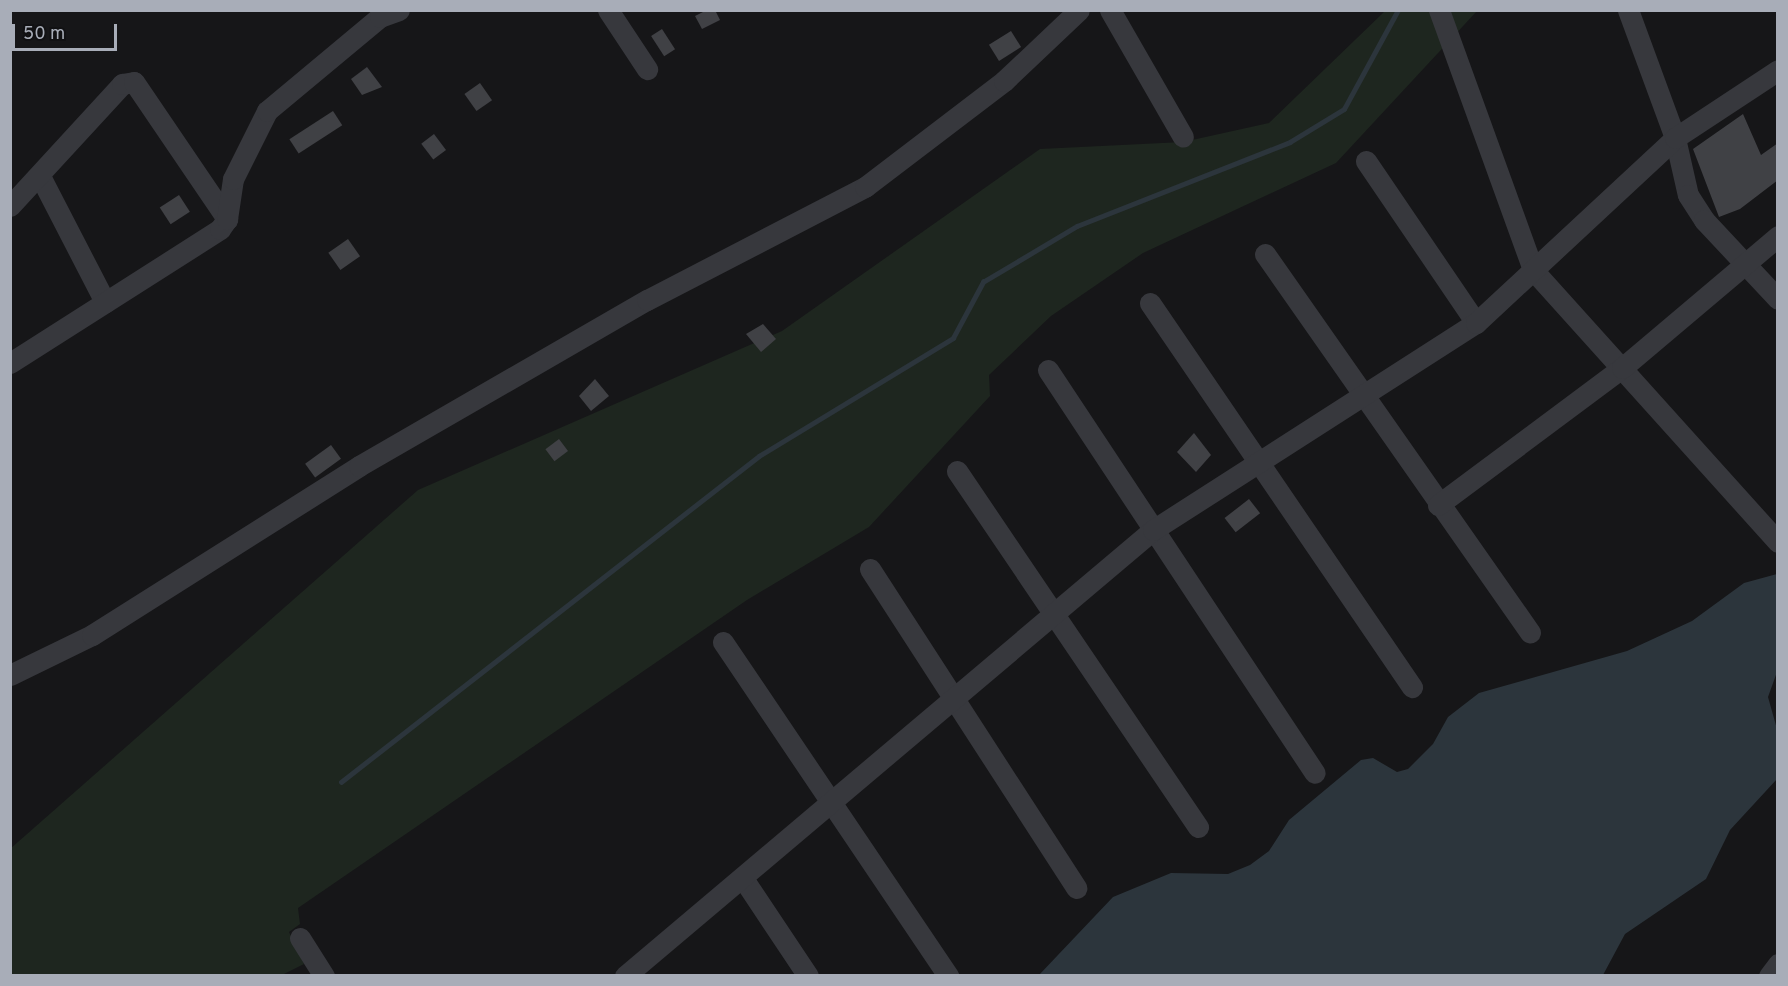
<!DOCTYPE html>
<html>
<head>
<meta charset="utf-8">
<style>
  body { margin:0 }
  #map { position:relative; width:1788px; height:986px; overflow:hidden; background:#161618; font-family:Overpass,sans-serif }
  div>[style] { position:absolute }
  .green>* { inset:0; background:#1e261f }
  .water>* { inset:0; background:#2c353c }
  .stream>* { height:4.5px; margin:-2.25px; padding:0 2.25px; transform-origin:2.25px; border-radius:2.25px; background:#2c353c }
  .building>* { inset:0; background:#404145; transform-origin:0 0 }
  .minor>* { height:21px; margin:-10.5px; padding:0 10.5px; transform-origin:10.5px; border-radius:10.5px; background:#37383d }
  span { translate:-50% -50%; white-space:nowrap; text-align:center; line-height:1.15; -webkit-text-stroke:4.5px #111113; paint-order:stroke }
  .frame { position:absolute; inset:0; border:12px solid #a8adb8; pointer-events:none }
  .scale { position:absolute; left:12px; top:24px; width:105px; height:27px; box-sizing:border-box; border:3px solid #a8adb8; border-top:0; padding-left:8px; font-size:18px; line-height:21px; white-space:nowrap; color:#a8adb8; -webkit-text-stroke:4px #111113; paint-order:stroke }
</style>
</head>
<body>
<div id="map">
  <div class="green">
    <div style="clip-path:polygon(1385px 11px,1477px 11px,1336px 163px,1143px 253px,1051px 316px,989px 375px,990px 396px,869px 527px,747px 600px,298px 908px,300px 924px,289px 932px,304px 964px,280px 976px,11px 975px,10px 849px,418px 490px,782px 331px,1040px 149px,1183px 142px,1269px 123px)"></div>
  </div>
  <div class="water">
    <div style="clip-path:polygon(1777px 574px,1777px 672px,1768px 697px,1777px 729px,1777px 779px,1730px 830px,1706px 879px,1625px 934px,1603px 975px,1039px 975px,1113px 897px,1171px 873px,1228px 874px,1250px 865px,1269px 851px,1289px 820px,1361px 760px,1373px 758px,1397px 772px,1408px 769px,1433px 744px,1448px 717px,1479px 693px,1627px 651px,1692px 621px,1744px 583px)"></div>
  </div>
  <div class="stream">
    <div style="left:341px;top:782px;width:530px;rotate:-37.95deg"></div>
    <div style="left:759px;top:456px;width:227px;rotate:-31.3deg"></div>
    <div style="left:953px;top:338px;width:64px;rotate:-61.8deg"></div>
    <div style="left:983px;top:282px;width:109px;rotate:-30.8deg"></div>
    <div style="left:1077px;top:226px;width:229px;rotate:-21.5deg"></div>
    <div style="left:1290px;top:142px;width:63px;rotate:-31.4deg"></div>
    <div style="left:1344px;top:109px;width:113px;rotate:-61.4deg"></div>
  </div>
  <div class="building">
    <div style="clip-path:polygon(707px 10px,715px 10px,720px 20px,702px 29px,695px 16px)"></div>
    <div style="left:662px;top:29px;width:24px;height:13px;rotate:57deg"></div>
    <div style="left:1011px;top:31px;width:19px;height:26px;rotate:58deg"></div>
    <div style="clip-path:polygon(367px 67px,382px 87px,362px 95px,351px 79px)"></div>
    <div style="left:480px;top:83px;width:21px;height:19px;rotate:55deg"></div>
    <div style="left:333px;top:111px;width:17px;height:52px;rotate:57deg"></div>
    <div style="clip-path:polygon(1743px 114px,1761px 155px,1778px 143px,1778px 180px,1740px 209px,1719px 217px,1693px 149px)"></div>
    <div style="left:434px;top:134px;width:20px;height:16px;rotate:53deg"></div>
    <div style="left:179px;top:195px;width:20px;height:23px;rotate:57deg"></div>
    <div style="left:348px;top:239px;width:21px;height:24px;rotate:55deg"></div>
    <div style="clip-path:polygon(763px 324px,776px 339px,761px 352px,746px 334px)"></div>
    <div style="clip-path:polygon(595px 379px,609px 396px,591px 411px,579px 396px)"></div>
    <div style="clip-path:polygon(1194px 433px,1211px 455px,1196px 472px,1177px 452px)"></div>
    <div style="left:559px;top:439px;width:15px;height:17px;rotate:53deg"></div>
    <div style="left:331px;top:445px;width:17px;height:32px;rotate:54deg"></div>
    <div style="left:1249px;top:499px;width:18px;height:31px;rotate:52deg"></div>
  </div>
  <div class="minor">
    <div style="left:608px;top:10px;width:71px;rotate:56.5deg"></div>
    <div style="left:1110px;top:10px;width:146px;rotate:60.1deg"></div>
    <div style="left:1439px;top:10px;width:276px;rotate:70.1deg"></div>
    <div style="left:1533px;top:270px;width:366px;rotate:48deg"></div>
    <div style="left:1628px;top:10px;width:136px;rotate:69.8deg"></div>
    <div style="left:1675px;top:138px;width:58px;rotate:77.2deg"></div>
    <div style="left:1688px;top:195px;width:30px;rotate:57deg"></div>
    <div style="left:1704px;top:220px;width:108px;rotate:46.9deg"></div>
    <div style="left:1366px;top:161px;width:196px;rotate:55.8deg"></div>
    <div style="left:40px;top:176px;width:142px;rotate:62.7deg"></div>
    <div style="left:10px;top:206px;width:166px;rotate:-47.4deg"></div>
    <div style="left:122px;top:84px;width:12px;rotate:-9deg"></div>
    <div style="left:134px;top:82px;width:166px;rotate:55.8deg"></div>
    <div style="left:1265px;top:254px;width:462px;rotate:55deg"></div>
    <div style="left:1150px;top:303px;width:465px;rotate:55.7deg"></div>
    <div style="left:10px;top:363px;width:249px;rotate:-32.5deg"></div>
    <div style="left:220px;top:229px;width:12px;rotate:-55deg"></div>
    <div style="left:227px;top:219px;width:40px;rotate:-81.5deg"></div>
    <div style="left:233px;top:179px;width:76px;rotate:-63.4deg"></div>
    <div style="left:267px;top:111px;width:147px;rotate:-39.8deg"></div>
    <div style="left:380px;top:17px;width:20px;rotate:-20deg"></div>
    <div style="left:1048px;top:370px;width:483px;rotate:56.5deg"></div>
    <div style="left:957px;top:471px;width:430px;rotate:55.9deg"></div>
    <div style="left:1438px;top:505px;width:229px;rotate:-36.7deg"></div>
    <div style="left:1622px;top:368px;width:204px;rotate:-40.2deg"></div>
    <div style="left:870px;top:569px;width:380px;rotate:57.1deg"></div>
    <div style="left:723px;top:642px;width:403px;rotate:56deg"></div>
    <div style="left:10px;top:675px;width:91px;rotate:-26deg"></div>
    <div style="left:92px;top:635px;width:316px;rotate:-32.3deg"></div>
    <div style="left:359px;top:466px;width:332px;rotate:-30deg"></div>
    <div style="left:647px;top:300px;width:246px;rotate:-27.4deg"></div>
    <div style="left:865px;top:187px;width:175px;rotate:-37.3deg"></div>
    <div style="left:1004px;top:81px;width:103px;rotate:-43.4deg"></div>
    <div style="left:744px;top:880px;width:115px;rotate:56.3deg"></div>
    <div style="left:300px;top:938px;width:45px;rotate:57.7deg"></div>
    <div style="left:625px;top:976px;width:691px;rotate:-40.19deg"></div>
    <div style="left:1153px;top:530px;width:384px;rotate:-32.7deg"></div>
    <div style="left:1476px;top:323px;width:272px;rotate:-42.9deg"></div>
    <div style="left:1675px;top:138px;width:123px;rotate:-33.4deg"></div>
    <div style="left:1769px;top:976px;width:15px;rotate:-53deg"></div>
  </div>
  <div class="frame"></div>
  <div class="scale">50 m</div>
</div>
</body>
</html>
